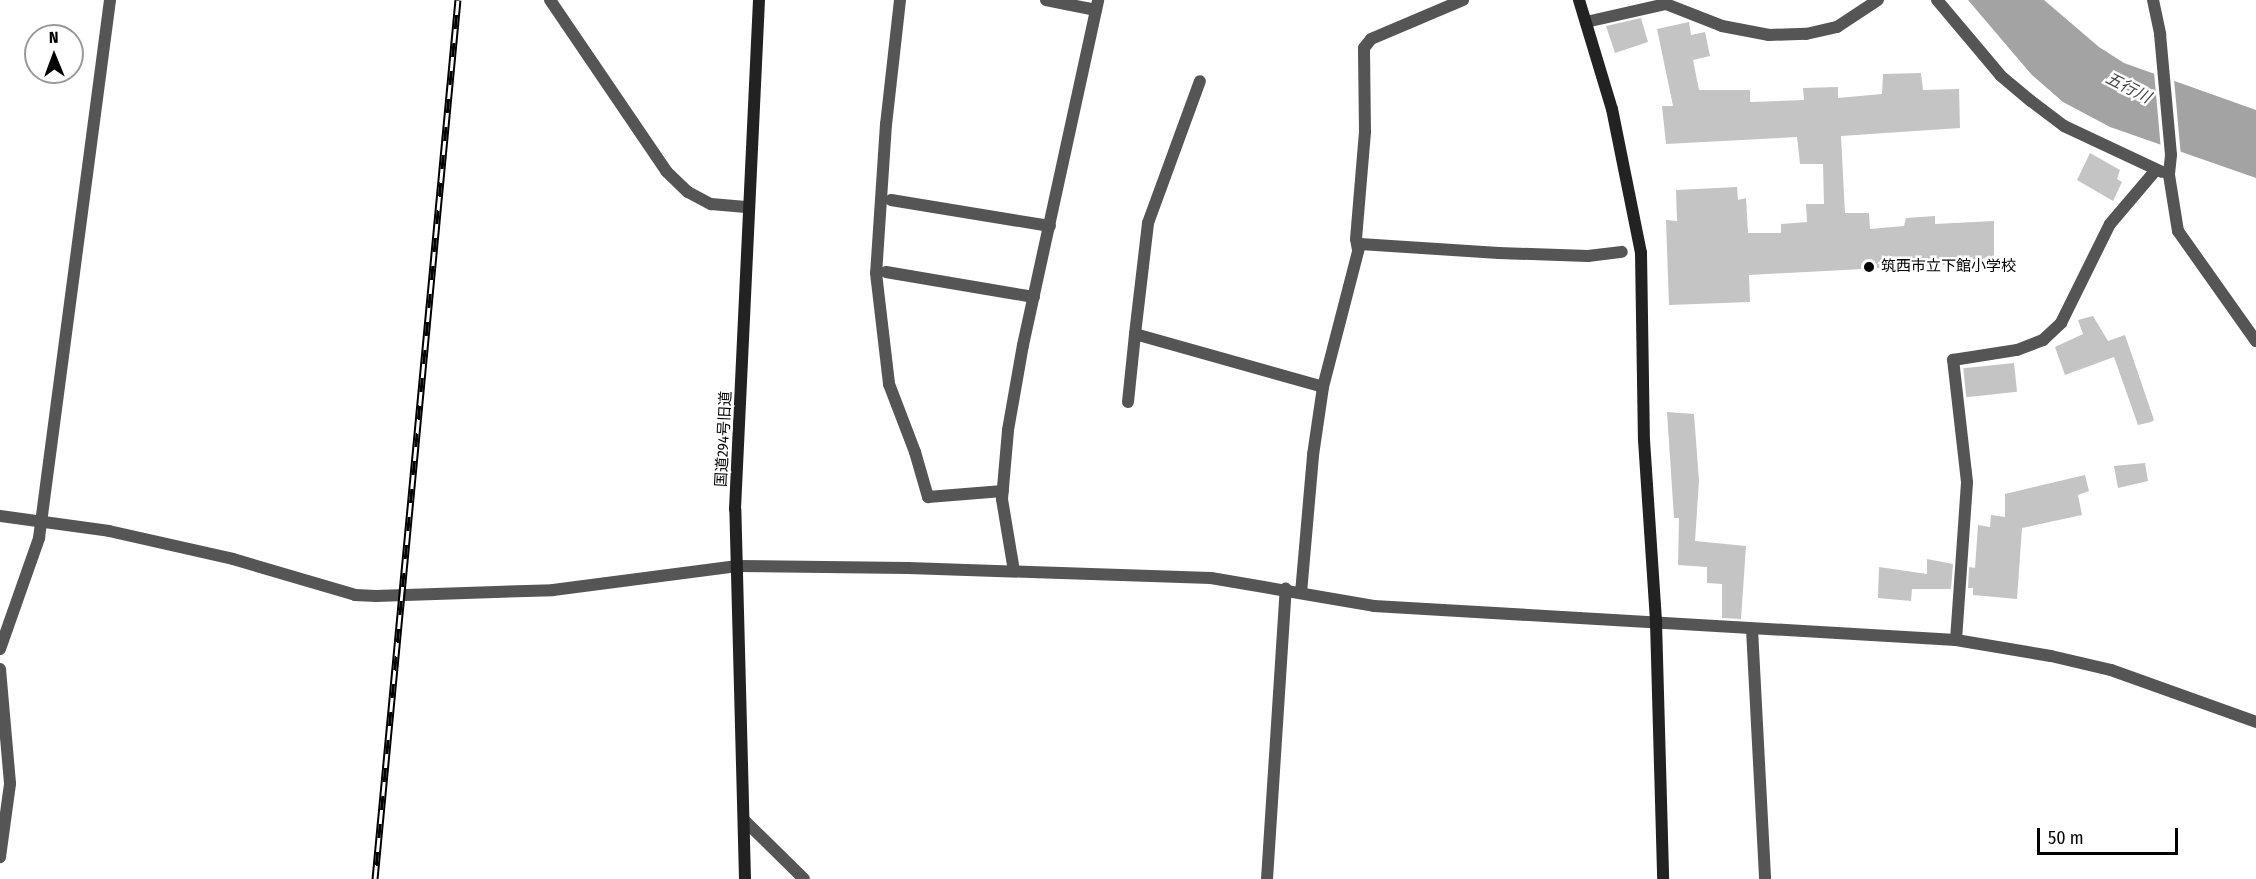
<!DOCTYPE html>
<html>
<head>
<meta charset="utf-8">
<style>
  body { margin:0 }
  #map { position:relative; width:2256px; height:879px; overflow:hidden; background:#fff; font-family:"Fira Sans Condensed","Noto Sans JP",sans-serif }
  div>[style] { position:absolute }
  .water>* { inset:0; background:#a3a3a3 }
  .pier>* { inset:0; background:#fff }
  .building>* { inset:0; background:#c4c4c4; transform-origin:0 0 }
  .street>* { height:12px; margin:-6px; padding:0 6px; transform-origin:6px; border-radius:6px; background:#555 }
  .secondary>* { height:12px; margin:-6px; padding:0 6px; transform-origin:6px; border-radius:6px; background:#222 }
  .rail>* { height:7px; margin-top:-3.5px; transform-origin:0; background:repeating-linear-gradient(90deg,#fff 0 14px,#000 0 28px); box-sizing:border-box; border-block:2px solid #000 }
  .dots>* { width:16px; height:16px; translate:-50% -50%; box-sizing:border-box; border:3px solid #fff; border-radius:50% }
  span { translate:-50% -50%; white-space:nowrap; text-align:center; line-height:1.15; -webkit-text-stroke:5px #fff; paint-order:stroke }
  .poi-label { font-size:15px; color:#000 }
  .left { translate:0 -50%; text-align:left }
  .street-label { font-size:15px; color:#000 }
  .water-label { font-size:16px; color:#444; font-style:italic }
  .north { position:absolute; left:24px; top:24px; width:60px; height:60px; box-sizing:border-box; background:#fff; border:2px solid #999; border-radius:50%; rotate:359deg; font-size:16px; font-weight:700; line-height:24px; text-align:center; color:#000 }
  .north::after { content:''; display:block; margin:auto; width:21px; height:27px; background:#000; clip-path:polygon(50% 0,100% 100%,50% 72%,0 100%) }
  .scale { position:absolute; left:2037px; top:828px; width:141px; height:27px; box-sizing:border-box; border:3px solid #000; border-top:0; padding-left:8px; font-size:18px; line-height:21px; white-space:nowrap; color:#000; -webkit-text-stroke:4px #fff; paint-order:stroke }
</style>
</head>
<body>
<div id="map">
  <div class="water">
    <div style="clip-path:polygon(1968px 0,2044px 0,2099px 47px,2124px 63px,2256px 110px,2256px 178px,2110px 127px,2063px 102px,2031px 74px)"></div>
  </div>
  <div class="pier">
    <div style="clip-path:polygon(2154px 72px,2174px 79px,2181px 157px,2161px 150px)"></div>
  </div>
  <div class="building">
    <div style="clip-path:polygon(1641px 18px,1648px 42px,1615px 53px,1606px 26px)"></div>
    <div style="clip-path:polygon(1689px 22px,1691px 35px,1705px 32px,1710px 56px,1693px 60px,1699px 90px,1750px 90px,1750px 102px,1804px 100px,1803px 88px,1838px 87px,1838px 98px,1882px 94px,1883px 74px,1921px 73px,1923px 90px,1959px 89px,1960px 128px,1841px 136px,1845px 213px,1869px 213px,1870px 229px,1904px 226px,1906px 218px,1935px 216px,1935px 224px,1994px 221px,1994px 262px,1749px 275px,1750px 302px,1669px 305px,1666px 220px,1677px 221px,1676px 190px,1737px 187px,1738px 200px,1746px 198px,1748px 233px,1781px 233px,1781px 224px,1807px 222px,1806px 204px,1824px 204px,1823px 164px,1800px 164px,1797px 137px,1666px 144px,1662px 106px,1673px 106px,1657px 29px)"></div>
    <div style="clip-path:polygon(2090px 153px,2120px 170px,2117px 179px,2122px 182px,2113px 201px,2077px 180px)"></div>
    <div style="clip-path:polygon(2093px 316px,2108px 341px,2125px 335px,2154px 420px,2151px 422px,2138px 425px,2114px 357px,2065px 375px,2055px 347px,2083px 334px,2078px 320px)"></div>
    <div style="left:2014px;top:363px;width:29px;height:51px;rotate:84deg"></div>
    <div style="clip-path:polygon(1667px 412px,1694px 414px,1699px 481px,1695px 541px,1746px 546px,1741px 619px,1722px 618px,1722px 584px,1707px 583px,1707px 567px,1678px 565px,1679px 518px,1674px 518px)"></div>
    <div style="clip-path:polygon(2145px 463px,2148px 481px,2118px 488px,2114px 466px)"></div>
    <div style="clip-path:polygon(2085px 475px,2089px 491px,2078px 495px,2082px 515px,2022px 528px,2017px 599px,1973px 595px,1973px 588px,1968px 588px,1969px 567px,1975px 568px,1978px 525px,1990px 527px,1991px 515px,2005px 517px,2005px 494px)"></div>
    <div style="clip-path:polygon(1927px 559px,1953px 564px,1951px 589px,1912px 589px,1911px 601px,1878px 598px,1879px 567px,1927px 574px)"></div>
  </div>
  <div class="street">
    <div style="left:550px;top:0;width:207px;rotate:55.8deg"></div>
    <div style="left:666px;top:171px;width:30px;rotate:44deg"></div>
    <div style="left:688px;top:192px;width:26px;rotate:28deg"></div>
    <div style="left:711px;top:204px;width:38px;rotate:5deg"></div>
    <div style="left:900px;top:0;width:125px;rotate:96.4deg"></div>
    <div style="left:886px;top:124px;width:149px;rotate:93.8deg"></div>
    <div style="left:876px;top:273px;width:112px;rotate:83.3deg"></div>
    <div style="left:889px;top:384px;width:73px;rotate:69.1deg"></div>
    <div style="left:915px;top:452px;width:47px;rotate:73.9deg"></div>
    <div style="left:928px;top:497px;width:75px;rotate:-4.6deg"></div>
    <div style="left:1046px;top:0;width:51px;rotate:11.3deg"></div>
    <div style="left:1937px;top:0;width:99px;rotate:49.9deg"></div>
    <div style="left:2001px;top:76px;width:39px;rotate:40deg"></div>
    <div style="left:2031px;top:101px;width:41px;rotate:37.1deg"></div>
    <div style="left:2064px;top:126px;width:108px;rotate:25.1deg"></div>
    <div style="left:2153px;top:0;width:35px;rotate:78deg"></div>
    <div style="left:2160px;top:34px;width:121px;rotate:84.8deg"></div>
    <div style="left:2171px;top:155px;width:20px;rotate:96deg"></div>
    <div style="left:2169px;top:175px;width:57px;rotate:80.9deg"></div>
    <div style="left:2178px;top:231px;width:135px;rotate:54.7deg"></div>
    <div style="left:1586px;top:22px;width:82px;rotate:-12.7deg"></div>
    <div style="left:1666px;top:4px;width:60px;rotate:21.4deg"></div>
    <div style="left:1722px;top:26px;width:48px;rotate:10.8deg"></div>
    <div style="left:1769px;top:35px;width:37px;rotate:-2deg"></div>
    <div style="left:1806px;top:34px;width:32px;rotate:-13deg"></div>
    <div style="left:1837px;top:27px;width:49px;rotate:-33.4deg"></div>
    <div style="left:891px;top:200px;width:161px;rotate:9.3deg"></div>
    <div style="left:1358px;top:250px;width:11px;rotate:-100deg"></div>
    <div style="left:1356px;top:239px;width:107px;rotate:-85.2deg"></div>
    <div style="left:1365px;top:132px;width:84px;rotate:-90.7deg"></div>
    <div style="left:1364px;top:48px;width:11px;rotate:-52deg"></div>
    <div style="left:1371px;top:39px;width:100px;rotate:-23deg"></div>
    <div style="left:886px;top:272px;width:150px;rotate:9.6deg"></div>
    <div style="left:1135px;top:334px;width:112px;rotate:-83.3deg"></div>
    <div style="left:1148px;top:223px;width:151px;rotate:-69.9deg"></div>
    <div style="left:1128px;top:402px;width:68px;rotate:-84.1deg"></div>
    <div style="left:1135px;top:334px;width:195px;rotate:15.7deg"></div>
    <div style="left:0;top:516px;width:110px;rotate:7.8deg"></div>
    <div style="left:109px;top:531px;width:127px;rotate:12.7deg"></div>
    <div style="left:233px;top:559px;width:127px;rotate:16.4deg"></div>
    <div style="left:355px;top:595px;width:21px;rotate:3deg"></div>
    <div style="left:376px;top:596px;width:177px;rotate:-1.9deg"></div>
    <div style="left:553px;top:590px;width:186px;rotate:-7.4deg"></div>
    <div style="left:737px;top:566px;width:171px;rotate:0.7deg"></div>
    <div style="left:908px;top:568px;width:303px;rotate:1.9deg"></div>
    <div style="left:1211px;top:578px;width:165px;rotate:9.7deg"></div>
    <div style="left:1374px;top:606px;width:583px;rotate:3.34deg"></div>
    <div style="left:1956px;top:640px;width:96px;rotate:9.6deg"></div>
    <div style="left:2051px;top:656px;width:62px;rotate:13.1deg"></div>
    <div style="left:2111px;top:670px;width:154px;rotate:19.7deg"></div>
    <div style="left:1014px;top:571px;width:73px;rotate:-99.5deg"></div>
    <div style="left:1002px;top:499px;width:69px;rotate:-85deg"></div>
    <div style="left:1008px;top:430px;width:86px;rotate:-80deg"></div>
    <div style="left:1023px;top:345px;width:353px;rotate:-77.7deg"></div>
    <div style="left:1301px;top:593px;width:139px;rotate:-85deg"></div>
    <div style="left:1313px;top:455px;width:69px;rotate:-81.6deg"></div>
    <div style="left:1323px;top:387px;width:148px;rotate:-75.5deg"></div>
    <div style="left:1360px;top:244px;width:139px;rotate:3.7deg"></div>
    <div style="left:1499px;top:253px;width:89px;rotate:1.9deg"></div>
    <div style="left:1588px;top:256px;width:34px;rotate:-7deg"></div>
    <div style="left:1752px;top:629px;width:250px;rotate:87deg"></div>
    <div style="left:1956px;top:640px;width:158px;rotate:-86deg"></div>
    <div style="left:1967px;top:482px;width:123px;rotate:-96.5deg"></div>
    <div style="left:1953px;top:360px;width:65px;rotate:-8.9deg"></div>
    <div style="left:2017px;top:350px;width:28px;rotate:-21deg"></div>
    <div style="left:2043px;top:340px;width:25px;rotate:-43deg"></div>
    <div style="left:2061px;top:323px;width:110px;rotate:-63.7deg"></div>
    <div style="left:2110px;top:224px;width:71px;rotate:-49.6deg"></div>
    <div style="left:0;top:649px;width:118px;rotate:-70.6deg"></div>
    <div style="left:39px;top:538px;width:543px;rotate:-82.48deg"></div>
    <div style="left:0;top:669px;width:115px;rotate:85deg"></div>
    <div style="left:10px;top:784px;width:74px;rotate:97.8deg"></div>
    <div style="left:744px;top:820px;width:84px;rotate:44.5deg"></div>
    <div style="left:1267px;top:879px;width:291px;rotate:-86.3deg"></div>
  </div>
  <div class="secondary">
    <div style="left:1579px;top:0;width:114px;rotate:73.2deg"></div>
    <div style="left:1612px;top:109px;width:147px;rotate:78.6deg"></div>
    <div style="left:1641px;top:253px;width:187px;rotate:89.1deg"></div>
    <div style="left:1644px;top:440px;width:182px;rotate:86.2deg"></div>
    <div style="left:1656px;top:622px;width:257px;rotate:88.4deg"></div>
    <div style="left:745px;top:879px;width:370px;rotate:-91.5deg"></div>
    <div style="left:735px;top:509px;width:510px;rotate:-87.3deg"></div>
  </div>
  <div class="rail">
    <div style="left:375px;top:879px;width:883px;rotate:-84.61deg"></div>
  </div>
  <div class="dots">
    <div style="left:1869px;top:267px;background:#000"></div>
  </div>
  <div class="poi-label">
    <span class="left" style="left:1881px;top:267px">筑西市立下館小学校</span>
  </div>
  <div class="street-label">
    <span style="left:724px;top:439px;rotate:-87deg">国道294号旧道</span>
  </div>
  <div class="water-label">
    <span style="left:2128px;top:88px;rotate:27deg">五行川</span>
  </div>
  <div class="north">N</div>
  <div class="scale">50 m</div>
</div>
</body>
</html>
